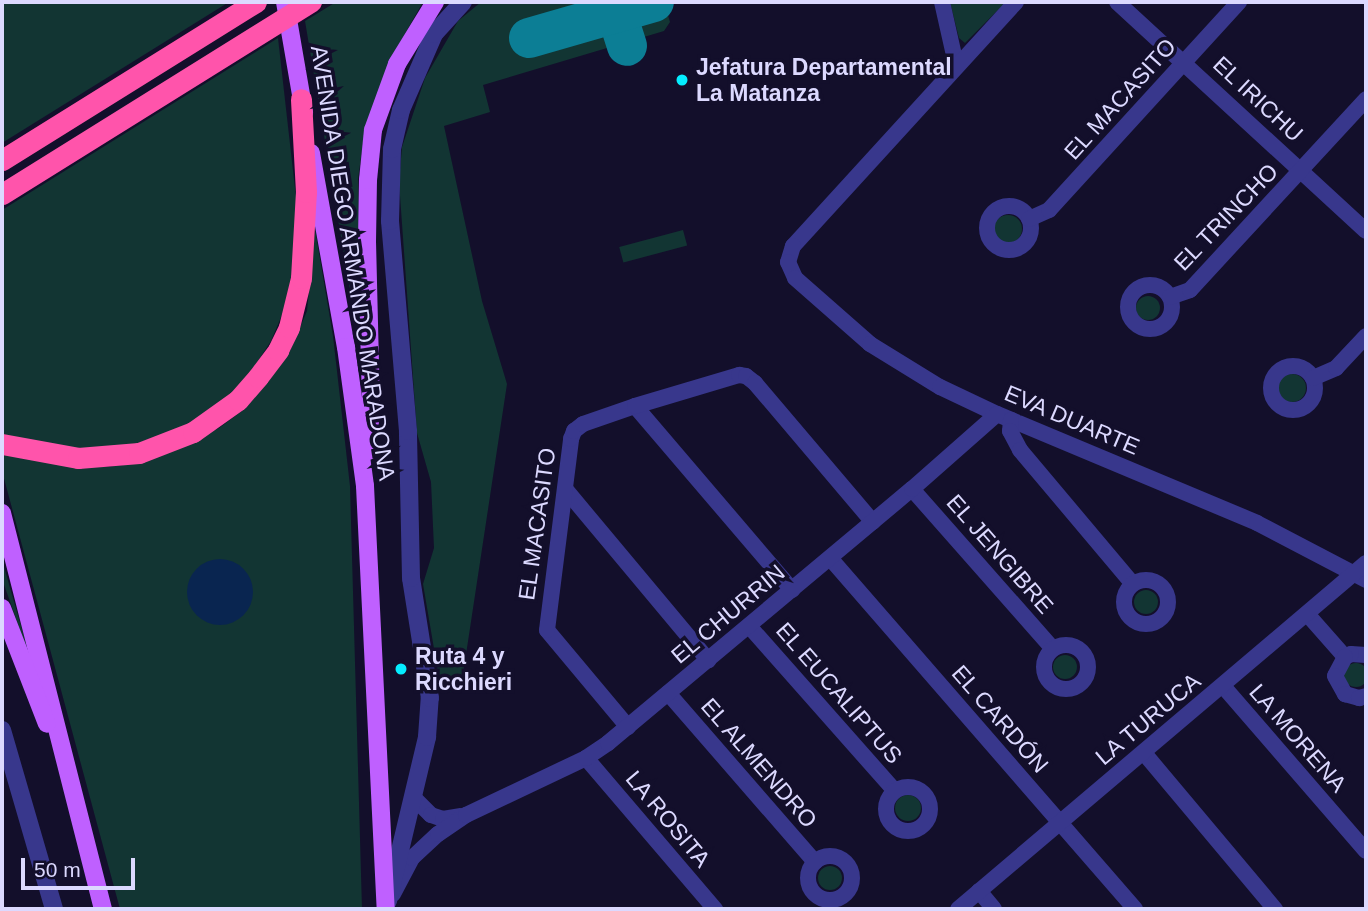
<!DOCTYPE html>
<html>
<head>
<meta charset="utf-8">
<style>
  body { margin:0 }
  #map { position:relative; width:1368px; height:911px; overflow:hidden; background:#130f2b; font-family:Helvetica,sans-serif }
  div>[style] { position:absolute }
  .green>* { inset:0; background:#123533; transform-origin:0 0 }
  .round { border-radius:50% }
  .water>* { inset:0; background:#092550 }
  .taxiway>* { height:40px; margin:-20px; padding:0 20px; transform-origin:20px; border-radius:20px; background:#0c7e95 }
  .minor>* { height:16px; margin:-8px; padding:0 8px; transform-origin:8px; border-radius:8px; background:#38378c }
  .minor>.ring { margin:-8px; padding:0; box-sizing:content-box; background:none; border:16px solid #38378c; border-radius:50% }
  .tertiary>* { height:18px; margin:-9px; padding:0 9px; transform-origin:9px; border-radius:9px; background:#38378c }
  .primary>* { height:18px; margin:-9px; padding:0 9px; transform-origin:9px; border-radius:9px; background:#bf60ff }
  .motorway>* { height:21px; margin:-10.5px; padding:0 10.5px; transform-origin:10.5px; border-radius:10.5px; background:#ff54ab }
  .dots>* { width:19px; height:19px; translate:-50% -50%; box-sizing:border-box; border:4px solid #130f2b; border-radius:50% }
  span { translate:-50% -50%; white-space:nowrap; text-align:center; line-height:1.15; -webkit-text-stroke:7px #130f2b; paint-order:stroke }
  .poi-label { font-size:23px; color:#dcd9ff; font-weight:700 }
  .left { translate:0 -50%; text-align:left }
  .street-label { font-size:23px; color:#dcd9ff }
  .frame { position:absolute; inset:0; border:4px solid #dcd9ff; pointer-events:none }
  .scale { position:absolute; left:21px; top:858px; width:114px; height:32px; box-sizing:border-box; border:4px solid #dcd9ff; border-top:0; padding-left:9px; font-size:21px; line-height:24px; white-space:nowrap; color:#dcd9ff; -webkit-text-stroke:5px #130f2b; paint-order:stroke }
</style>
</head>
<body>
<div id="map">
  <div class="green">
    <div style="clip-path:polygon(2px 2px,229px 2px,2px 143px)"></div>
    <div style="clip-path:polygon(336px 2px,423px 2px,391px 58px,365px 128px,358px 179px,361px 329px,357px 333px,305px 21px)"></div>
    <div style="clip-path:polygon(481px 2px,664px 2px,670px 22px,664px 31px,483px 85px,490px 112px,444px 126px,482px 301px,507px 384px,462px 681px,457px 690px,448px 692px,440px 684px,423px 584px,434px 548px,431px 482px,417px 433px,399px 182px,402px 147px,425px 78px,458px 21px)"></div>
    <div style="clip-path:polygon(950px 2px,1006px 2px,965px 43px,959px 38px)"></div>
    <div style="clip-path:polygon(278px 38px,297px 206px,294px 266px,287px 303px,271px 341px,252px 370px,231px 394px,187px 425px,136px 444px,78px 449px,2px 436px,2px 210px)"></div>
    <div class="round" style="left:994px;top:215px;width:28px;height:28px"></div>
    <div style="clip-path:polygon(315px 229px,333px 336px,350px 486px,362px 909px,120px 909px,2px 471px,2px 452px,77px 466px,107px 467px,140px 463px,166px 454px,219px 428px,246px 408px,289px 353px,307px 311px)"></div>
    <div style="left:683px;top:230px;width:16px;height:66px;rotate:75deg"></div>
    <div class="round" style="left:1136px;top:296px;width:24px;height:24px"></div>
    <div class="round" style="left:1278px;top:374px;width:28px;height:28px"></div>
    <div style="clip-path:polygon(2px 560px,32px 664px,2px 579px)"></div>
    <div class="round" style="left:1134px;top:590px;width:24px;height:24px"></div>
    <div class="round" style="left:1053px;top:655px;width:24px;height:24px"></div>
    <div class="round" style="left:1344px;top:663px;width:24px;height:24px"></div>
    <div class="round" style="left:895px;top:795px;width:26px;height:26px"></div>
    <div class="round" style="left:818px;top:866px;width:24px;height:24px"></div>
  </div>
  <div class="water">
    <div class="round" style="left:187px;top:559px;width:66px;height:66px"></div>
  </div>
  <div class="taxiway">
    <div style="left:613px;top:2px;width:46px;rotate:72.3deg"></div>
    <div style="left:529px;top:38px;width:130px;rotate:-16.1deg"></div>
  </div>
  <div class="minor">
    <div style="left:942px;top:2px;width:64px;rotate:77.3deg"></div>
    <div style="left:1016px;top:2px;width:331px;rotate:132.4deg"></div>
    <div style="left:793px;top:246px;width:17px;rotate:107deg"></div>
    <div style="left:788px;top:262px;width:17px;rotate:66deg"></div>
    <div style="left:795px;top:278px;width:100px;rotate:41.3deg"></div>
    <div style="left:870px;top:344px;width:82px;rotate:31.6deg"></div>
    <div style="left:940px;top:387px;width:63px;rotate:25.3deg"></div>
    <div style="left:997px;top:414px;width:282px;rotate:22.7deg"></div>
    <div style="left:1257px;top:523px;width:123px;rotate:27.6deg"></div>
    <div style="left:1117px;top:2px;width:338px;rotate:42.6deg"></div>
    <div class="ring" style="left:987px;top:206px;width:28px;height:28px"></div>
    <div style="left:1029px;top:219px;width:22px;rotate:-24deg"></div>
    <div style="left:1049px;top:210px;width:282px;rotate:-47.6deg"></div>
    <div class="ring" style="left:1128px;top:285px;width:28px;height:28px"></div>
    <div style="left:1170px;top:297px;width:21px;rotate:-19deg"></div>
    <div style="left:1190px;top:290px;width:260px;rotate:-47.3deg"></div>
    <div class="ring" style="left:1271px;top:366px;width:28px;height:28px"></div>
    <div style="left:1313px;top:378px;width:25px;rotate:-23deg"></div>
    <div style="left:1336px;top:368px;width:44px;rotate:-46.8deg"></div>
    <div style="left:635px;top:406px;width:242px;rotate:49.5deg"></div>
    <div style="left:1011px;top:420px;width:11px;rotate:95deg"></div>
    <div style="left:1010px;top:431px;width:21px;rotate:62deg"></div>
    <div style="left:1020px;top:450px;width:175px;rotate:49.9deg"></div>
    <div style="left:912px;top:489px;width:213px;rotate:48.6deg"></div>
    <div style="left:566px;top:490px;width:222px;rotate:50.1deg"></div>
    <div style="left:830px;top:558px;width:465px;rotate:49deg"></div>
    <div class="ring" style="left:1124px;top:580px;width:28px;height:28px"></div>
    <div style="left:1308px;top:615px;width:56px;rotate:48.6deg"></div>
    <div style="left:749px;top:626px;width:220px;rotate:48.5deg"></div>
    <div class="ring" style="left:1044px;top:645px;width:28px;height:28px"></div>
    <div style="left:1366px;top:655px;width:15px;rotate:-176deg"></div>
    <div style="left:1351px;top:654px;width:7px;rotate:153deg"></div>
    <div style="left:1345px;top:657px;width:21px;rotate:118deg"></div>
    <div style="left:1335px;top:676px;width:21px;rotate:61deg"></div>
    <div style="left:1345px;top:694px;width:15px;rotate:16deg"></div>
    <div style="left:1359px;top:698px;width:7px;rotate:-16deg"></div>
    <div style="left:1223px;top:686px;width:218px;rotate:49.1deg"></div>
    <div style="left:668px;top:693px;width:224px;rotate:49deg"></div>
    <div style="left:628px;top:727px;width:126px;rotate:-129.9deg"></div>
    <div style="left:547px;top:630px;width:193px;rotate:-82.8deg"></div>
    <div style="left:571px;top:439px;width:9px;rotate:-69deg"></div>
    <div style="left:574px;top:431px;width:11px;rotate:-38deg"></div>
    <div style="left:583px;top:424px;width:55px;rotate:-19.1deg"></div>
    <div style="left:635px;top:406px;width:109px;rotate:-16.6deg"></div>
    <div style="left:739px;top:375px;width:7px;rotate:8deg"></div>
    <div style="left:746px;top:376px;width:11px;rotate:38deg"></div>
    <div style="left:755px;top:383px;width:182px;rotate:49.7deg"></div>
    <div style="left:1144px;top:753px;width:204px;rotate:50deg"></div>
    <div style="left:586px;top:758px;width:199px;rotate:49.5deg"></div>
    <div class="ring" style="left:886px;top:787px;width:28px;height:28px"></div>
    <div style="left:414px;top:798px;width:24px;rotate:45deg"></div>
    <div style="left:431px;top:815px;width:13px;rotate:18deg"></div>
    <div style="left:443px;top:819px;width:17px;rotate:-10deg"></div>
    <div class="ring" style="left:808px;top:856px;width:28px;height:28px"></div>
    <div style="left:979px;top:891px;width:23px;rotate:50deg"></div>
    <div style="left:393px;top:894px;width:41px;rotate:-62.2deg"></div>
    <div style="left:412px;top:858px;width:35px;rotate:-43deg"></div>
    <div style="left:438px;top:834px;width:34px;rotate:-34deg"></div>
    <div style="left:466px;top:815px;width:133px;rotate:-25.4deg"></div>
    <div style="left:586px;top:758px;width:27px;rotate:-34deg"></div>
    <div style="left:608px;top:743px;width:396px;rotate:-39.9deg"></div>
    <div style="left:912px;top:489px;width:113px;rotate:-41.4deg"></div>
    <div style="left:958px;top:909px;width:535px;rotate:-40.3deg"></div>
  </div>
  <div class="tertiary">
    <div style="left:2px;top:730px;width:186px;rotate:73.8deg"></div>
    <div style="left:388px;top:901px;width:169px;rotate:-76.6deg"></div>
    <div style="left:427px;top:737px;width:39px;rotate:-86deg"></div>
    <div style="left:430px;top:698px;width:121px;rotate:-99deg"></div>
    <div style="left:411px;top:578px;width:147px;rotate:-91.2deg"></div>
    <div style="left:408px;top:431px;width:211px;rotate:-94.9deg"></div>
    <div style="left:390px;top:221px;width:72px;rotate:-88.4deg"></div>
    <div style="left:392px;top:149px;width:40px;rotate:-77deg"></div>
    <div style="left:401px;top:110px;width:83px;rotate:-66.5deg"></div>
    <div style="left:434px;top:34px;width:43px;rotate:-47.8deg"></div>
  </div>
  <div class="primary">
    <div style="left:285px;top:2px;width:112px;rotate:80.2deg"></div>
    <div style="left:311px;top:153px;width:197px;rotate:79.8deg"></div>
    <div style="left:346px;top:347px;width:140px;rotate:82.2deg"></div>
    <div style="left:365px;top:486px;width:424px;rotate:87.2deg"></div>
    <div style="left:368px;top:451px;width:46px;rotate:-86.3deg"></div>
    <div style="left:371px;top:405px;width:163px;rotate:-91.4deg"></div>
    <div style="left:367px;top:242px;width:62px;rotate:-89.1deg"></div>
    <div style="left:368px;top:180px;width:50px;rotate:-84.3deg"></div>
    <div style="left:373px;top:130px;width:70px;rotate:-70deg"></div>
    <div style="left:397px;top:64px;width:73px;rotate:-58.5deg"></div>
    <div style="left:2px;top:513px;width:409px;rotate:75.7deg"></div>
    <div style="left:2px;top:608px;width:124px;rotate:68.8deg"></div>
  </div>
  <div class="motorway">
    <div style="left:2px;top:160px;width:299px;rotate:-31.9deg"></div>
    <div style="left:2px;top:194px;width:364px;rotate:-31.9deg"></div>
    <div style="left:2px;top:444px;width:77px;rotate:10.4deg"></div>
    <div style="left:78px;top:458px;width:61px;rotate:-4.7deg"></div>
    <div style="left:139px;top:453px;width:58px;rotate:-21.3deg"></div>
    <div style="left:193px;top:432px;width:55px;rotate:-35.4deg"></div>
    <div style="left:238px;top:400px;width:30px;rotate:-49deg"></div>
    <div style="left:258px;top:377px;width:34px;rotate:-53deg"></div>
    <div style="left:278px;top:350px;width:25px;rotate:-64deg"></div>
    <div style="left:289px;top:327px;width:50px;rotate:-76.2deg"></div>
    <div style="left:301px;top:278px;width:86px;rotate:-86.7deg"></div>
    <div style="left:306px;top:192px;width:93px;rotate:-93.1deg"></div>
  </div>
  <div class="dots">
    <div style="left:682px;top:80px;background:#05edff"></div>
    <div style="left:401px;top:669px;background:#05edff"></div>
  </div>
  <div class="poi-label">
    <span class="left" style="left:696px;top:80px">Jefatura Departamental<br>La Matanza</span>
    <span class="left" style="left:415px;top:669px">Ruta 4 y<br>Ricchieri</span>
  </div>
  <div class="street-label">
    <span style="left:1120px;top:99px;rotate:-48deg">EL MACASITO</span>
    <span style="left:1258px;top:99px;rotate:43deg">EL IRICHU</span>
    <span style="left:1226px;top:217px;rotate:-46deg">EL TRINCHO</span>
    <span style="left:353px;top:263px;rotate:81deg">AVENIDA DIEGO ARMANDO MARADONA</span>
    <span style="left:1072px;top:420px;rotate:23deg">EVA DUARTE</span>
    <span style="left:537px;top:524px;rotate:-82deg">EL MACASITO</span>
    <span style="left:1000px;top:554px;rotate:49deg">EL JENGIBRE</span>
    <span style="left:728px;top:614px;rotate:-40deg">EL CHURRIN</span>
    <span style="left:839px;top:693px;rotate:49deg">EL EUCALIPTUS</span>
    <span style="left:1000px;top:719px;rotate:49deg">EL CARDÓN</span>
    <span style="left:1148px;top:719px;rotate:-40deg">LA TURUCA</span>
    <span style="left:1298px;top:738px;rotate:49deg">LA MORENA</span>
    <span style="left:759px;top:763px;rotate:49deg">EL ALMENDRO</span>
    <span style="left:668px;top:819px;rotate:50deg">LA ROSITA</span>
  </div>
  <div class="frame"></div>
  <div class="scale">50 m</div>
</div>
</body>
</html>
